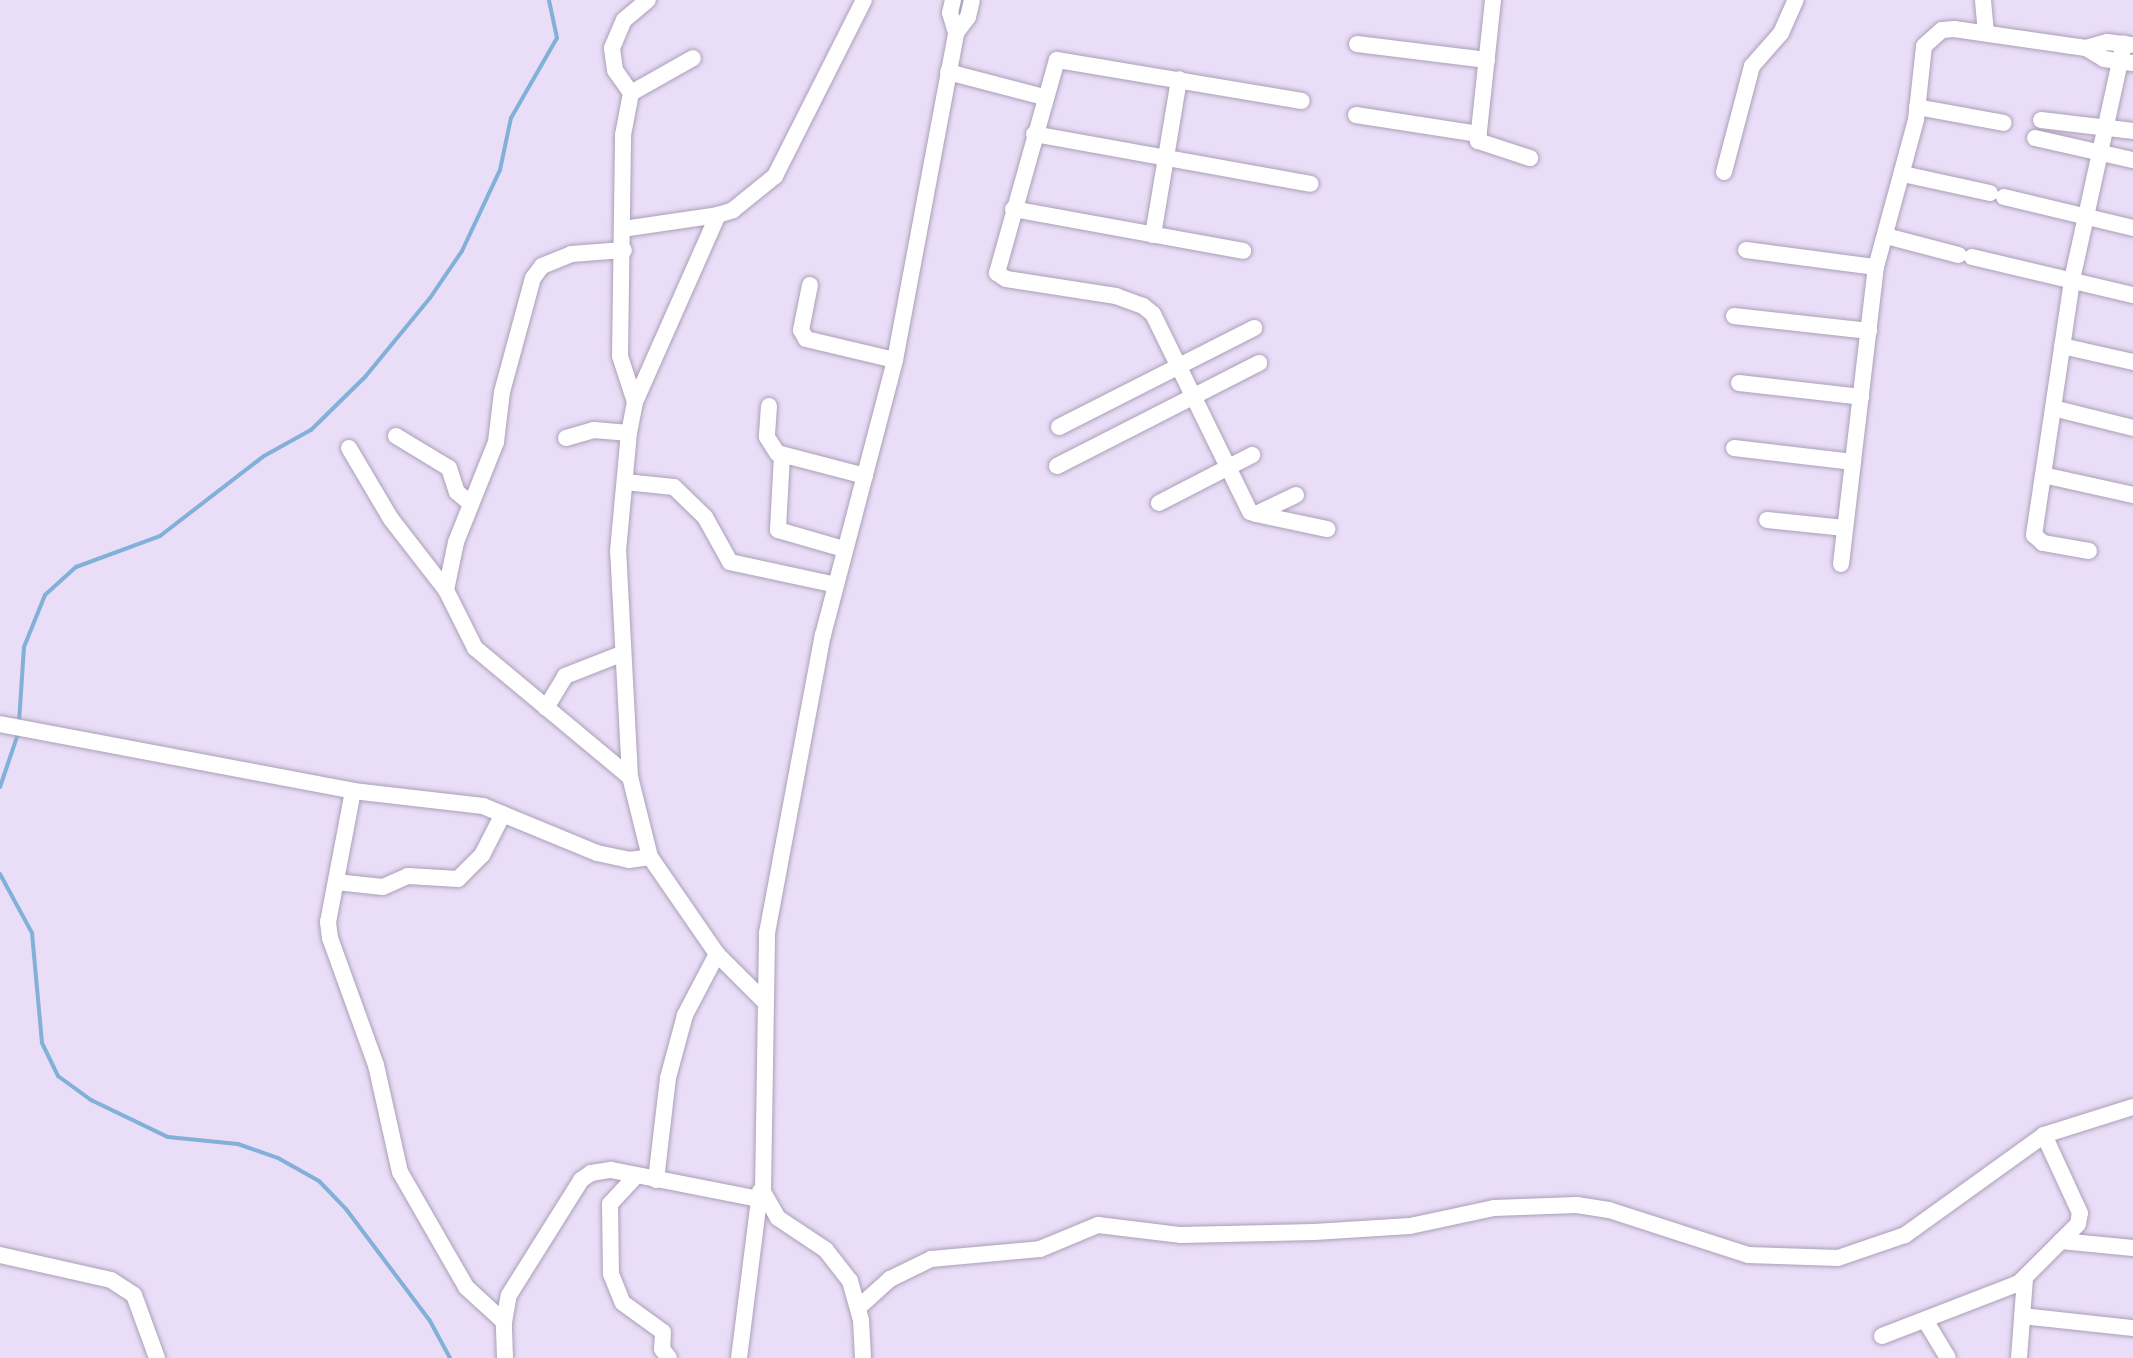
<!DOCTYPE html>
<html>
<head>
<meta charset="utf-8">
<style>
  body { margin:0 }
  #map { position:relative; width:2133px; height:1358px; overflow:hidden; background:#eaddf7; font-family:"Asap Condensed",sans-serif }
  div>[style] { position:absolute }
  .stream>* { height:4px; margin:-2px; padding:0 2px; transform-origin:2px; border-radius:2px; background:#81b0d8 }
  .roads { filter:drop-shadow(0 0 2px #ab9fb7) drop-shadow(0 0 2px #ab9fb7) }
  .minor>* { height:16px; margin:-8px; padding:0 8px; transform-origin:8px; border-radius:8px; background:#fff }
  span { translate:-50% -50%; white-space:nowrap; text-align:center; line-height:1.15; -webkit-text-stroke:7px #eaddf7; paint-order:stroke }
</style>
</head>
<body>
<div id="map">
  <div class="stream">
    <div style="left:19px;top:722px;width:75px;rotate:-86.2deg"></div>
    <div style="left:24px;top:647px;width:56px;rotate:-68deg"></div>
    <div style="left:45px;top:595px;width:42px;rotate:-42.1deg"></div>
    <div style="left:76px;top:567px;width:90px;rotate:-20.3deg"></div>
    <div style="left:160px;top:536px;width:131px;rotate:-37.6deg"></div>
    <div style="left:264px;top:456px;width:54px;rotate:-29deg"></div>
    <div style="left:311px;top:430px;width:76px;rotate:-44.5deg"></div>
    <div style="left:365px;top:377px;width:102px;rotate:-50.6deg"></div>
    <div style="left:430px;top:298px;width:57px;rotate:-55.8deg"></div>
    <div style="left:462px;top:251px;width:89px;rotate:-64.9deg"></div>
    <div style="left:500px;top:170px;width:53px;rotate:-78.1deg"></div>
    <div style="left:511px;top:118px;width:92px;rotate:-60.1deg"></div>
    <div style="left:557px;top:38px;width:39px;rotate:-102deg"></div>
    <div style="left:0;top:787px;width:59px;rotate:-71.3deg"></div>
    <div style="left:0;top:874px;width:67px;rotate:61.5deg"></div>
    <div style="left:32px;top:933px;width:110px;rotate:84.8deg"></div>
    <div style="left:42px;top:1043px;width:37px;rotate:64deg"></div>
    <div style="left:58px;top:1076px;width:41px;rotate:36deg"></div>
    <div style="left:91px;top:1100px;width:85px;rotate:25.7deg"></div>
    <div style="left:168px;top:1137px;width:70px;rotate:5.7deg"></div>
    <div style="left:238px;top:1144px;width:42px;rotate:19.3deg"></div>
    <div style="left:278px;top:1158px;width:47px;rotate:29.3deg"></div>
    <div style="left:319px;top:1181px;width:39px;rotate:46deg"></div>
    <div style="left:346px;top:1209px;width:140px;rotate:53.1deg"></div>
    <div style="left:430px;top:1321px;width:42px;rotate:61.6deg"></div>
  </div>
  <div class="roads">
    <div class="minor">
      <div style="left:953px;top:0;width:13px;rotate:103deg"></div>
      <div style="left:950px;top:13px;width:21px;rotate:73deg"></div>
      <div style="left:1493px;top:0;width:142px;rotate:96.1deg"></div>
      <div style="left:1478px;top:141px;width:55px;rotate:18.1deg"></div>
      <div style="left:1983px;top:0;width:33px;rotate:85deg"></div>
      <div style="left:1357px;top:44px;width:131px;rotate:7deg"></div>
      <div style="left:2086px;top:48px;width:22px;rotate:-16deg"></div>
      <div style="left:2107px;top:42px;width:24px;rotate:7deg"></div>
      <div style="left:948px;top:72px;width:99px;rotate:14.6deg"></div>
      <div style="left:631px;top:93px;width:71px;rotate:-29.4deg"></div>
      <div style="left:1917px;top:107px;width:88px;rotate:10.4deg"></div>
      <div style="left:1356px;top:115px;width:124px;rotate:8.8deg"></div>
      <div style="left:2041px;top:120px;width:93px;rotate:6.8deg"></div>
      <div style="left:1034px;top:134px;width:281px;rotate:10.2deg"></div>
      <div style="left:2035px;top:138px;width:100px;rotate:12.7deg"></div>
      <div style="left:1724px;top:172px;width:110px;rotate:-75.2deg"></div>
      <div style="left:1752px;top:66px;width:44px;rotate:-48.7deg"></div>
      <div style="left:1781px;top:33px;width:36px;rotate:-66deg"></div>
      <div style="left:1903px;top:174px;width:89px;rotate:12.3deg"></div>
      <div style="left:2004px;top:197px;width:133px;rotate:13.5deg"></div>
      <div style="left:1013px;top:209px;width:234px;rotate:10.3deg"></div>
      <div style="left:623px;top:229px;width:96px;rotate:-8.4deg"></div>
      <div style="left:1153px;top:235px;width:158px;rotate:-80.5deg"></div>
      <div style="left:1886px;top:236px;width:75px;rotate:14.6deg"></div>
      <div style="left:1746px;top:250px;width:131px;rotate:7.5deg"></div>
      <div style="left:1972px;top:257px;width:165px;rotate:13.3deg"></div>
      <div style="left:810px;top:285px;width:46px;rotate:101.3deg"></div>
      <div style="left:801px;top:330px;width:10px;rotate:61deg"></div>
      <div style="left:806px;top:339px;width:91px;rotate:13.3deg"></div>
      <div style="left:1734px;top:316px;width:136px;rotate:6.3deg"></div>
      <div style="left:2062px;top:346px;width:73px;rotate:12.7deg"></div>
      <div style="left:1739px;top:383px;width:123px;rotate:6.5deg"></div>
      <div style="left:635px;top:402px;width:48px;rotate:-108.1deg"></div>
      <div style="left:620px;top:356px;width:221px;rotate:-89.2deg"></div>
      <div style="left:623px;top:135px;width:43px;rotate:-79.2deg"></div>
      <div style="left:631px;top:93px;width:28px;rotate:-125deg"></div>
      <div style="left:615px;top:70px;width:22px;rotate:-98deg"></div>
      <div style="left:612px;top:48px;width:30px;rotate:-67deg"></div>
      <div style="left:624px;top:20px;width:31px;rotate:-40deg"></div>
      <div style="left:769px;top:406px;width:31px;rotate:94deg"></div>
      <div style="left:767px;top:437px;width:19px;rotate:58deg"></div>
      <div style="left:777px;top:453px;width:91px;rotate:14.6deg"></div>
      <div style="left:2053px;top:408px;width:82px;rotate:14deg"></div>
      <div style="left:1059px;top:427px;width:219px;rotate:-26.9deg"></div>
      <div style="left:396px;top:436px;width:62px;rotate:31.1deg"></div>
      <div style="left:449px;top:468px;width:25px;rotate:72deg"></div>
      <div style="left:457px;top:492px;width:18px;rotate:41deg"></div>
      <div style="left:566px;top:438px;width:29px;rotate:-16deg"></div>
      <div style="left:594px;top:430px;width:35px;rotate:5deg"></div>
      <div style="left:349px;top:448px;width:82px;rotate:59.4deg"></div>
      <div style="left:391px;top:519px;width:90px;rotate:52.2deg"></div>
      <div style="left:446px;top:590px;width:65px;rotate:63.4deg"></div>
      <div style="left:475px;top:648px;width:202px;rotate:39.8deg"></div>
      <div style="left:1734px;top:448px;width:120px;rotate:6.7deg"></div>
      <div style="left:782px;top:455px;width:75px;rotate:93.1deg"></div>
      <div style="left:778px;top:530px;width:69px;rotate:16.1deg"></div>
      <div style="left:1057px;top:466px;width:227px;rotate:-27deg"></div>
      <div style="left:2043px;top:475px;width:92px;rotate:12.5deg"></div>
      <div style="left:625px;top:482px;width:49px;rotate:5.8deg"></div>
      <div style="left:674px;top:487px;width:43px;rotate:44.1deg"></div>
      <div style="left:705px;top:517px;width:51px;rotate:60.9deg"></div>
      <div style="left:730px;top:562px;width:108px;rotate:12.2deg"></div>
      <div style="left:1296px;top:495px;width:44px;rotate:154.6deg"></div>
      <div style="left:1256px;top:514px;width:6px;rotate:-162deg"></div>
      <div style="left:1250px;top:512px;width:220px;rotate:-116.1deg"></div>
      <div style="left:1153px;top:314px;width:13px;rotate:-141deg"></div>
      <div style="left:1143px;top:306px;width:29px;rotate:-160deg"></div>
      <div style="left:1116px;top:296px;width:111px;rotate:-171.2deg"></div>
      <div style="left:1006px;top:279px;width:11px;rotate:-146deg"></div>
      <div style="left:997px;top:273px;width:221px;rotate:-74.3deg"></div>
      <div style="left:1057px;top:60px;width:248px;rotate:9.5deg"></div>
      <div style="left:1159px;top:503px;width:105px;rotate:-27.3deg"></div>
      <div style="left:1256px;top:514px;width:73px;rotate:11.9deg"></div>
      <div style="left:1767px;top:520px;width:78px;rotate:5.9deg"></div>
      <div style="left:2089px;top:551px;width:47px;rotate:-170.1deg"></div>
      <div style="left:2043px;top:543px;width:12px;rotate:-138deg"></div>
      <div style="left:2034px;top:535px;width:258px;rotate:-81.5deg"></div>
      <div style="left:2072px;top:280px;width:242px;rotate:-77.6deg"></div>
      <div style="left:1841px;top:564px;width:299px;rotate:-83.3deg"></div>
      <div style="left:1876px;top:267px;width:152px;rotate:-74.8deg"></div>
      <div style="left:1916px;top:120px;width:74px;rotate:-83.8deg"></div>
      <div style="left:1924px;top:46px;width:24px;rotate:-42deg"></div>
      <div style="left:1942px;top:30px;width:12px;rotate:-5deg"></div>
      <div style="left:1954px;top:29px;width:133px;rotate:8.2deg"></div>
      <div style="left:2086px;top:48px;width:21px;rotate:31deg"></div>
      <div style="left:2104px;top:59px;width:29px;rotate:8deg"></div>
      <div style="left:446px;top:590px;width:49px;rotate:-78.2deg"></div>
      <div style="left:456px;top:542px;width:108px;rotate:-68.2deg"></div>
      <div style="left:496px;top:442px;width:50px;rotate:-83.2deg"></div>
      <div style="left:502px;top:392px;width:118px;rotate:-74.8deg"></div>
      <div style="left:533px;top:278px;width:15px;rotate:-53deg"></div>
      <div style="left:542px;top:266px;width:31px;rotate:-22deg"></div>
      <div style="left:571px;top:254px;width:53px;rotate:-4.3deg"></div>
      <div style="left:546px;top:708px;width:37px;rotate:-59deg"></div>
      <div style="left:565px;top:676px;width:60px;rotate:-21.4deg"></div>
      <div style="left:0;top:724px;width:359px;rotate:10.7deg"></div>
      <div style="left:353px;top:791px;width:131px;rotate:6.6deg"></div>
      <div style="left:483px;top:806px;width:123px;rotate:22.4deg"></div>
      <div style="left:597px;top:853px;width:33px;rotate:12deg"></div>
      <div style="left:629px;top:860px;width:21px;rotate:-8deg"></div>
      <div style="left:353px;top:791px;width:133px;rotate:100.8deg"></div>
      <div style="left:328px;top:922px;width:16px;rotate:83deg"></div>
      <div style="left:330px;top:938px;width:135px;rotate:70.1deg"></div>
      <div style="left:376px;top:1065px;width:110px;rotate:77.4deg"></div>
      <div style="left:400px;top:1172px;width:133px;rotate:60.1deg"></div>
      <div style="left:466px;top:1287px;width:52px;rotate:42.6deg"></div>
      <div style="left:336px;top:882px;width:47px;rotate:6.1deg"></div>
      <div style="left:383px;top:887px;width:27px;rotate:-24deg"></div>
      <div style="left:408px;top:876px;width:50px;rotate:3.4deg"></div>
      <div style="left:458px;top:879px;width:34px;rotate:-45deg"></div>
      <div style="left:482px;top:855px;width:46px;rotate:-62.9deg"></div>
      <div style="left:763px;top:1000px;width:65px;rotate:-135deg"></div>
      <div style="left:717px;top:954px;width:118px;rotate:-124.6deg"></div>
      <div style="left:650px;top:857px;width:82px;rotate:-104deg"></div>
      <div style="left:630px;top:777px;width:226px;rotate:-93deg"></div>
      <div style="left:618px;top:551px;width:119px;rotate:-84.7deg"></div>
      <div style="left:629px;top:433px;width:32px;rotate:-79deg"></div>
      <div style="left:635px;top:402px;width:205px;rotate:-66.1deg"></div>
      <div style="left:718px;top:215px;width:16px;rotate:-18deg"></div>
      <div style="left:733px;top:210px;width:54px;rotate:-39deg"></div>
      <div style="left:775px;top:176px;width:197px;rotate:-63.2deg"></div>
      <div style="left:636px;top:1176px;width:38px;rotate:133deg"></div>
      <div style="left:610px;top:1204px;width:70px;rotate:89.2deg"></div>
      <div style="left:611px;top:1274px;width:31px;rotate:68deg"></div>
      <div style="left:623px;top:1303px;width:49px;rotate:35.9deg"></div>
      <div style="left:663px;top:1332px;width:17px;rotate:93deg"></div>
      <div style="left:662px;top:1349px;width:11px;rotate:52deg"></div>
      <div style="left:656px;top:1180px;width:103px;rotate:-83.3deg"></div>
      <div style="left:668px;top:1078px;width:65px;rotate:-74.9deg"></div>
      <div style="left:685px;top:1015px;width:69px;rotate:-62.3deg"></div>
      <div style="left:2061px;top:1241px;width:72px;rotate:5.6deg"></div>
      <div style="left:0;top:1255px;width:114px;rotate:12.7deg"></div>
      <div style="left:111px;top:1280px;width:27px;rotate:33deg"></div>
      <div style="left:134px;top:1295px;width:67px;rotate:69.9deg"></div>
      <div style="left:859px;top:1307px;width:42px;rotate:-42.1deg"></div>
      <div style="left:890px;top:1279px;width:46px;rotate:-26deg"></div>
      <div style="left:931px;top:1259px;width:109px;rotate:-5.2deg"></div>
      <div style="left:1040px;top:1249px;width:63px;rotate:-22.5deg"></div>
      <div style="left:1098px;top:1225px;width:84px;rotate:6.9deg"></div>
      <div style="left:1181px;top:1235px;width:133px;rotate:-1.3deg"></div>
      <div style="left:1314px;top:1232px;width:96px;rotate:-3.6deg"></div>
      <div style="left:1410px;top:1226px;width:86px;rotate:-12.1deg"></div>
      <div style="left:1494px;top:1208px;width:83px;rotate:-2.1deg"></div>
      <div style="left:1577px;top:1205px;width:32px;rotate:9deg"></div>
      <div style="left:1609px;top:1210px;width:146px;rotate:17.9deg"></div>
      <div style="left:1748px;top:1255px;width:90px;rotate:1.9deg"></div>
      <div style="left:1838px;top:1258px;width:71px;rotate:-18.9deg"></div>
      <div style="left:1905px;top:1235px;width:171px;rotate:-35.7deg"></div>
      <div style="left:2044px;top:1135px;width:93px;rotate:-17.5deg"></div>
      <div style="left:2022px;top:1316px;width:112px;rotate:6.2deg"></div>
      <div style="left:1925px;top:1320px;width:44px;rotate:58.8deg"></div>
      <div style="left:1882px;top:1336px;width:147px;rotate:-21.1deg"></div>
      <div style="left:2019px;top:1283px;width:83px;rotate:-45deg"></div>
      <div style="left:2078px;top:1224px;width:11px;rotate:-80deg"></div>
      <div style="left:2080px;top:1213px;width:86px;rotate:-114.8deg"></div>
      <div style="left:505px;top:1358px;width:36px;rotate:-92deg"></div>
      <div style="left:504px;top:1322px;width:27px;rotate:-80deg"></div>
      <div style="left:509px;top:1295px;width:136px;rotate:-57.9deg"></div>
      <div style="left:581px;top:1180px;width:12px;rotate:-35deg"></div>
      <div style="left:591px;top:1173px;width:20px;rotate:-9deg"></div>
      <div style="left:611px;top:1170px;width:151px;rotate:11.1deg"></div>
      <div style="left:739px;top:1358px;width:168px;rotate:-82.8deg"></div>
      <div style="left:863px;top:1358px;width:38px;rotate:-93deg"></div>
      <div style="left:861px;top:1320px;width:41px;rotate:-105.8deg"></div>
      <div style="left:850px;top:1281px;width:39px;rotate:-128deg"></div>
      <div style="left:826px;top:1250px;width:58px;rotate:-146.3deg"></div>
      <div style="left:778px;top:1218px;width:30px;rotate:-120deg"></div>
      <div style="left:763px;top:1192px;width:259px;rotate:-89.1deg"></div>
      <div style="left:767px;top:933px;width:303px;rotate:-79.4deg"></div>
      <div style="left:823px;top:635px;width:284px;rotate:-75.3deg"></div>
      <div style="left:895px;top:360px;width:333px;rotate:-79.4deg"></div>
      <div style="left:956px;top:33px;width:20px;rotate:-53deg"></div>
      <div style="left:968px;top:17px;width:17px;rotate:-77deg"></div>
      <div style="left:2019px;top:1358px;width:80px;rotate:-85.7deg"></div>
    </div>
  </div>
</div>
</body>
</html>
